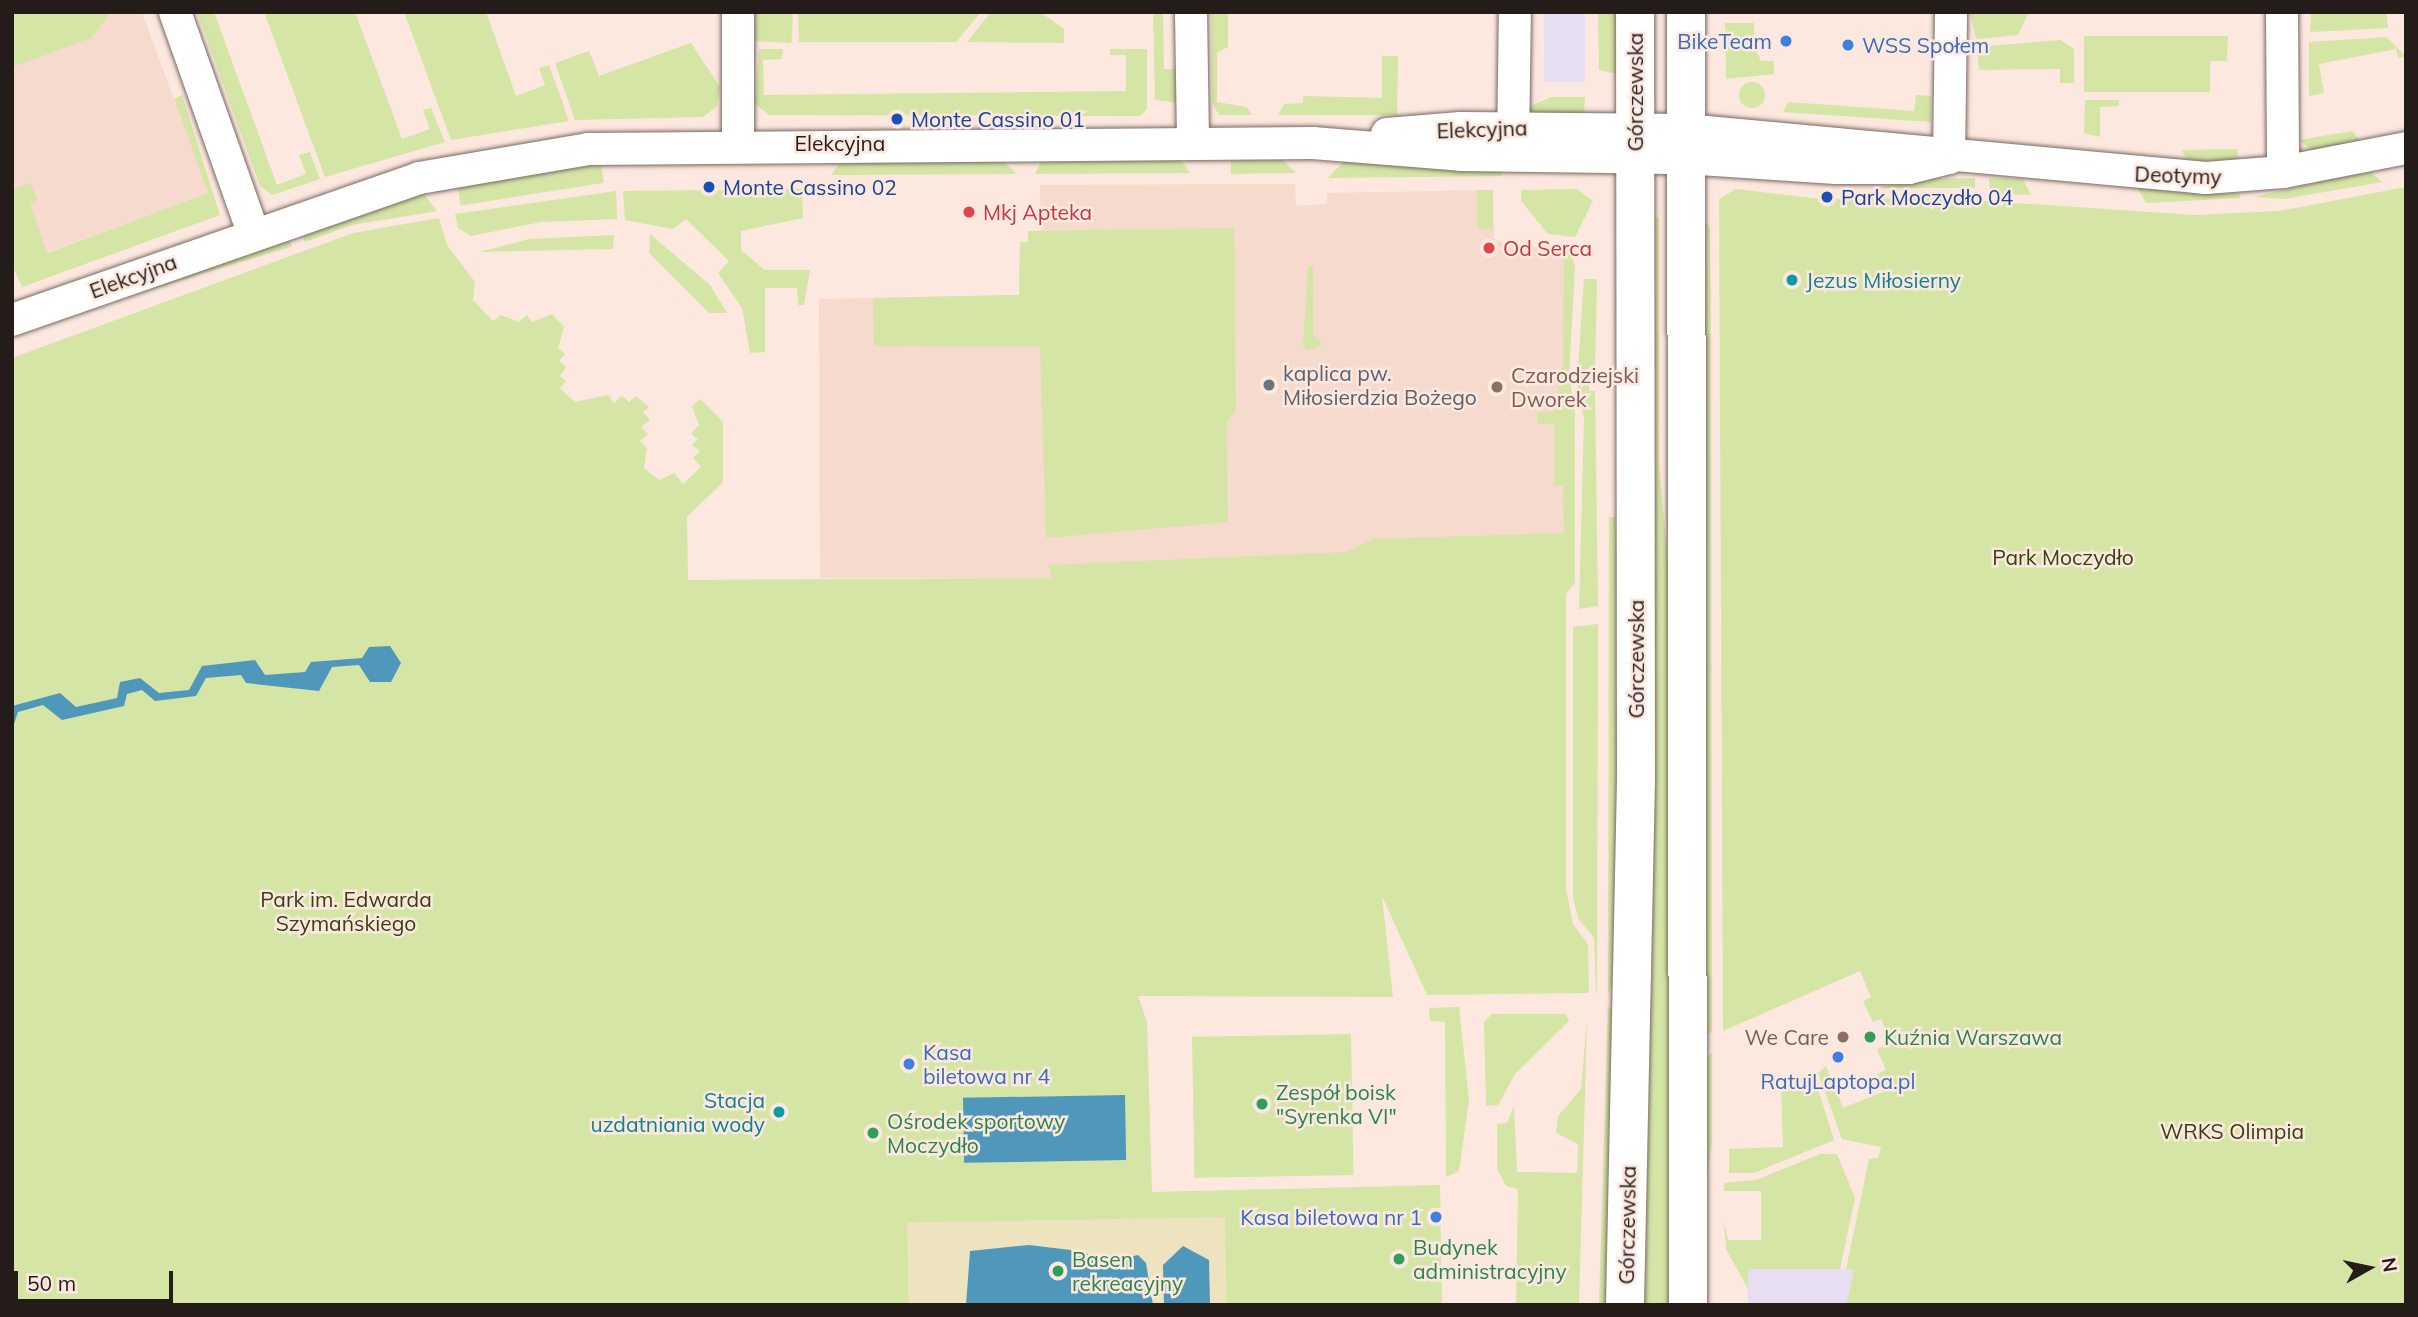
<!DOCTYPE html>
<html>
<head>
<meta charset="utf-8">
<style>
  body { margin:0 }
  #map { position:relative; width:2418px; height:1317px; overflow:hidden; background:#fce8df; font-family:Mulish,sans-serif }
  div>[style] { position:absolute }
  .commercial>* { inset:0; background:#e7def4; transform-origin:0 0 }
  .built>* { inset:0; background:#f5dacd }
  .green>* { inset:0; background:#d4e5a5; transform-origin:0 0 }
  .round { border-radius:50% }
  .sand>* { inset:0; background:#ede3be; transform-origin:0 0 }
  .water>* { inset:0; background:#4f98bc; transform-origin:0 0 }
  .roads { filter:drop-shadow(0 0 2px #7a6961) drop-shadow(0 0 2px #7a6961) }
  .minor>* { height:32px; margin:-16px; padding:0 16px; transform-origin:16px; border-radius:16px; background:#fff }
  .major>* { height:38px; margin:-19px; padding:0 19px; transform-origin:19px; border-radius:19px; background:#fff }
  .dots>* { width:19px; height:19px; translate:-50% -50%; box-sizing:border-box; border:4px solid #fce8df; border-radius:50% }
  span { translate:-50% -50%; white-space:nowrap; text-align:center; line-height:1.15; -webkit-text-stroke:5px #fce8df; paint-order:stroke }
  .shop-label { font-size:21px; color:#366cbe }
  .right { translate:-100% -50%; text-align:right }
  .left { translate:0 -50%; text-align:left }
  .street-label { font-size:21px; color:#231c19 }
  .transit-label { font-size:21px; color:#164399 }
  .health-label { font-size:21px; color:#be3a42 }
  .culture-label { font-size:21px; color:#0d838f }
  .worship-label { font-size:21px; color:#5b616d }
  .education-label { font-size:21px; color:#785e54 }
  .park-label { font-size:21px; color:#36410f }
  .leisure-label { font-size:21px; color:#27864d }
  .frame { position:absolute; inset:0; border:14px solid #231c19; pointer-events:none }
  .north { position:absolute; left:2334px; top:1233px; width:70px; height:70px; -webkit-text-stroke:5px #fce8df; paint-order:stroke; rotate:81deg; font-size:19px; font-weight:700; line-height:28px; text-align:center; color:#231c19 }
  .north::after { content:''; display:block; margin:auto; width:24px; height:32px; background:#231c19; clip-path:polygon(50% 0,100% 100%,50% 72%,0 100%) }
  .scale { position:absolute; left:14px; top:1271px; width:159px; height:32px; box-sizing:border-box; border:4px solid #231c19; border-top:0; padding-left:9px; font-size:21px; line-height:24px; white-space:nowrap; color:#231c19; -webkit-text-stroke:5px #fce8df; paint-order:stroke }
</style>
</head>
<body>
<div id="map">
  <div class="commercial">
    <div style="left:1544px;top:12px;width:41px;height:70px"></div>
    <div style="clip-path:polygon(1747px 1269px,1830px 1268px,1854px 1270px,1846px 1305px,1748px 1305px)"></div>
  </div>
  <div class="built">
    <div style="clip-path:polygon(12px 12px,142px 12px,208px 193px,12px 265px)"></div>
    <div style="clip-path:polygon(1295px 184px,1296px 206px,1327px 204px,1327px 193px,1493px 190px,1494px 238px,1508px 246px,1564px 249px,1565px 533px,1051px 578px,820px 578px,819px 299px,1019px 295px,1020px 242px,1028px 242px,1028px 231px,1041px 231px,1040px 185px)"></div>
  </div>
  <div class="green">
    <div style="clip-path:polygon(12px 12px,111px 12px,91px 38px,12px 67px)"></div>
    <div style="clip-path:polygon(197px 12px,214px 12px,277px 185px,306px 174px,299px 155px,310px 152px,320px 179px,272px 195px,260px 186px)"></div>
    <div style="clip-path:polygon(264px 12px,355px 12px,402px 139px,430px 129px,423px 110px,431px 108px,445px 142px,325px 177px)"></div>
    <div style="clip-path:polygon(404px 12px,486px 12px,516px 96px,545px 85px,539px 68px,549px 65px,569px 121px,451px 140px)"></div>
    <div style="left:755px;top:12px;width:38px;height:29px;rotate:3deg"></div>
    <div style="clip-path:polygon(981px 12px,956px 42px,799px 42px,798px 14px,806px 12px)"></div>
    <div style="clip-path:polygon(991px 12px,1040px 12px,1064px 29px,1064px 43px,967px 42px)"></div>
    <div style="clip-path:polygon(1153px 12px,1163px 12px,1164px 69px,1181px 69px,1182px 103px,1155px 100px)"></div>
    <div style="clip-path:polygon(1211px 12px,1228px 12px,1228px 47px,1217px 53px,1217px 102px,1247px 107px,1252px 115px,1219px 115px,1212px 102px)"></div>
    <div style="clip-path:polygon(1598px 12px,1618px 12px,1617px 74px,1599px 70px)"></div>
    <div style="clip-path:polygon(1970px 12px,2029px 12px,2018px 35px,1976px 39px)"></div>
    <div style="clip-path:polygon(2311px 12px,2386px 12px,2388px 28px,2310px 32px)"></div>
    <div style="clip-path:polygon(1725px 23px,1754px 23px,1755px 47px,1761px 61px,1774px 61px,1774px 74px,1726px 79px)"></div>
    <div style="clip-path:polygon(2084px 36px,2228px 36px,2227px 61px,2210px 61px,2210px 92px,2084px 92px)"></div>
    <div style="clip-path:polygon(2387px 37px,2405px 56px,2398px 58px,2396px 49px,2319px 64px,2324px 93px,2309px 96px,2309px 42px)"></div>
    <div style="clip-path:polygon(2061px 40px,2074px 49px,2074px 83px,2060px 83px,2060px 69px,1979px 70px,1977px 47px)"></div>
    <div style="clip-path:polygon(691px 43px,720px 87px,717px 106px,703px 117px,575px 120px,555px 63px,589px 51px,599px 76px)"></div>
    <div style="clip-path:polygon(759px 49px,783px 49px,782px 59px,763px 60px,764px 95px,1126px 91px,1126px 55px,1110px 55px,1110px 49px,1147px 49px,1147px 109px,1140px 116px,769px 115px,755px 104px)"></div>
    <div style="clip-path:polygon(1382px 56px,1398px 56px,1397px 115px,1278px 115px,1284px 104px,1303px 103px,1303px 96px,1382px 98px)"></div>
    <div class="round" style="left:1739px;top:82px;width:26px;height:26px"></div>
    <div style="clip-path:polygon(182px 95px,220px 215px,22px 287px,12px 265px,12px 190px,31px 183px,37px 200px,30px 204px,47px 253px,208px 193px,174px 99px)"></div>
    <div style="clip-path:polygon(1916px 95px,1931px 96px,1931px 122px,1783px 112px,1788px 102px,1914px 111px)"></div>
    <div style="clip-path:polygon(1551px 97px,1585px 97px,1584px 113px,1537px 116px,1526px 108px)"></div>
    <div style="clip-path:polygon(2085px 100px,2119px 100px,2119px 106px,2100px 107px,2100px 137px,2084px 133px)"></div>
    <div style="clip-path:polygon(2352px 131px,2363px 144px,2313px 151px,2299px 140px)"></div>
    <div style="clip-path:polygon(2237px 149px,2238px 160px,2191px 164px,2181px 150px)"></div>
    <div style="clip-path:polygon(1002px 160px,1017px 174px,831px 175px,841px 161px)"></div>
    <div style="clip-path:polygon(1052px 160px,1181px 160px,1190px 173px,1035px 174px,1041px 161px)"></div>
    <div style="clip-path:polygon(1231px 160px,1283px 160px,1296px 173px,1231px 174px)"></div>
    <div style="clip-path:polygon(1344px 161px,1499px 169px,1502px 176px,1328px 178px)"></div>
    <div style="left:601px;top:164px;width:19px;height:145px;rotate:81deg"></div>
    <div style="clip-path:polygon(2369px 170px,2382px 182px,2285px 199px,2254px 197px)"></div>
    <div style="clip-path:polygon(1975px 178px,1975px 188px,1879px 188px,1922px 179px)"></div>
    <div style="clip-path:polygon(1989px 178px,2023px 179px,2031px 195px,1990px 193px)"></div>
    <div style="clip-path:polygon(2137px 187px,2240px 194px,2240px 198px,2146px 203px)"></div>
    <div style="clip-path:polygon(2406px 187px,2406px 1305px,1846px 1305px,1854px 1270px,1846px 1269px,1869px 1159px,1878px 1158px,1881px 1147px,1842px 1139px,1818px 1073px,1826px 1066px,1843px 1108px,1892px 1088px,1883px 1087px,1877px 1074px,1886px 1070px,1877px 1049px,1891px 1043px,1881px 1019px,1873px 1022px,1863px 1001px,1871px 997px,1860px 971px,1723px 1031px,1719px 199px,1736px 189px,1821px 199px,1941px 198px,2194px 215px,2279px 211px)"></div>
    <div style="clip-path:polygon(802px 189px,803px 218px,741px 231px,741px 250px,765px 270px,810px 270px,804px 305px,798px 305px,797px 288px,765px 288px,765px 352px,750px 353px,742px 308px,718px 273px,729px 261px,686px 219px,673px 229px,625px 220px,623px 191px)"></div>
    <div style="clip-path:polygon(1577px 189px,1593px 201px,1575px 237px,1548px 234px,1521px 201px,1521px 190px)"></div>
    <div style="left:1477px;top:190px;width:16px;height:39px"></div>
    <div style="clip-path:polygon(616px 191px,617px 219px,541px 222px,471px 236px,458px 228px,455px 214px)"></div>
    <div style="clip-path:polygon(423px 193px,437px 211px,352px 225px,305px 242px,302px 233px)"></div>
    <div style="clip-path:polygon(1702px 217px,1710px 227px,1711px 345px,1712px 1032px,1705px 1035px)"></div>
    <div style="clip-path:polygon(439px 218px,447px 245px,475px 282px,473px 300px,493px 321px,501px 315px,519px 322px,527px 315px,532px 322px,552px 314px,564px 327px,558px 348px,565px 354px,559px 361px,566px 367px,560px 376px,566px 381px,560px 388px,575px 402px,608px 395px,614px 403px,622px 396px,629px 402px,636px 396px,649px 407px,643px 412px,650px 420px,641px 427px,648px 434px,640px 441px,647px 448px,644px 468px,659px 480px,674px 473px,683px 484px,701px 467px,693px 458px,700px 451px,692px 445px,698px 439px,691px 434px,699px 425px,692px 406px,700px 399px,723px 422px,723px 482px,687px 517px,688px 580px,1051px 578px,1049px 565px,1346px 552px,1373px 539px,1564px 533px,1563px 486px,1554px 486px,1554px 424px,1538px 424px,1537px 412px,1554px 412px,1563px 365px,1564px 249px,1570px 250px,1575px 267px,1569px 375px,1575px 413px,1575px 583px,1566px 594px,1566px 889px,1573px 924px,1588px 944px,1589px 993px,1427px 995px,1382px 896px,1393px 997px,1138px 996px,1147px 1022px,1152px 1192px,1440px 1185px,1442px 1305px,12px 1305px,12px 358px,353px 233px)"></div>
    <div style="clip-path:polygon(1653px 218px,1659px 218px,1659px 464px,1669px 573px,1671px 1305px,1643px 1305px,1654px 811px)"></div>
    <div style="clip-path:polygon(1234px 228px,1236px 410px,1227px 422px,1228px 522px,1046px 538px,1040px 347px,874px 346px,873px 298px,1019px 295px,1020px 242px,1028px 242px,1028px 231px)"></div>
    <div style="clip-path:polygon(650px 234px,710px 285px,727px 313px,709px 313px,649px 253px)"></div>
    <div style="clip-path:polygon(614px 235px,613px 249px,479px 252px,529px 239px)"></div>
    <div style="left:289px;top:237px;width:10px;height:295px;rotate:73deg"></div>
    <div style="clip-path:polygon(1308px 266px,1313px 266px,1313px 334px,1322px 344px,1309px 351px,1303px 347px)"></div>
    <div style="clip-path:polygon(1584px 279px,1597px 279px,1595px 371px,1589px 372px,1589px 391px,1595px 391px,1598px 606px,1579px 609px,1584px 419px,1577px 382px)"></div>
    <div style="clip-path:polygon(1609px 517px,1615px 517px,1617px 564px,1617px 762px,1614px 985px,1608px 993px)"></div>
    <div style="clip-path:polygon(1598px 624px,1597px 993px,1596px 993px,1594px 938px,1578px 918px,1573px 898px,1573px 627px)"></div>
    <div style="clip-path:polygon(1459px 1007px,1469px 1100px,1459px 1171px,1446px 1177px,1445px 1022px,1430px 1021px,1429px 1008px)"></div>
    <div style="clip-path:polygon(1608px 1007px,1613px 1013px,1606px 1283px,1605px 1305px,1599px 1305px)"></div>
    <div style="clip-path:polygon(1492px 1014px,1566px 1014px,1569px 1021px,1515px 1074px,1498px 1105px,1486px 1106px,1484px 1022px)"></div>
    <div style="clip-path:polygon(1587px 1020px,1579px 1305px,1516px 1305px,1518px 1189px,1506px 1186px,1497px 1169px,1497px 1124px,1507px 1123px,1514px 1106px,1517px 1172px,1577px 1173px,1578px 1144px,1556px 1133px,1558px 1116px,1581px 1089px)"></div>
    <div style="left:1351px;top:1034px;width:141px;height:159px;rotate:89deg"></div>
    <div style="clip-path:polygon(1712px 1053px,1712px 1142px,1705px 1190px,1702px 1060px)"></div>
    <div style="clip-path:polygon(1813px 1073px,1834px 1140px,1754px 1173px,1729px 1173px,1729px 1149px,1783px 1147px,1781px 1086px)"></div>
    <div style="clip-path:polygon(1820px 1154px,1837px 1154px,1855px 1198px,1840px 1269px,1748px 1269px,1748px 1289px,1726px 1249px,1724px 1221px,1728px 1240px,1761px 1240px,1761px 1191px,1724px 1191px,1724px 1183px,1756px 1180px)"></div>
  </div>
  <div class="sand">
    <div style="left:1225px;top:1217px;width:88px;height:318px;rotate:89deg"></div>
  </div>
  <div class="water">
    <div style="clip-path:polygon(390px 646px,401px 663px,391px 682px,370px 682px,359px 665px,332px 667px,319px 691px,246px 683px,241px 675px,206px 678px,196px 696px,155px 701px,142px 690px,127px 694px,124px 706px,62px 720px,43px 705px,18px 712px,12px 730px,12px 706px,60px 693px,76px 707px,117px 698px,120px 682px,140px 678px,159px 693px,189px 690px,202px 666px,255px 660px,265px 675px,305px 672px,311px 662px,362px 658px,369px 647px)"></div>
    <div style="left:1125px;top:1095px;width:65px;height:162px;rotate:89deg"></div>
    <div style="clip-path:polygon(1029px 1245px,1079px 1251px,1121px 1266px,1125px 1258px,1138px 1255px,1146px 1263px,1153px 1305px,966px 1305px,970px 1251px)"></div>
    <div style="clip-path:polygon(1183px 1246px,1209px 1260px,1210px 1305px,1164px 1305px,1163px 1265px)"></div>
  </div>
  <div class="roads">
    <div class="minor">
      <div style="left:175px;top:12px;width:233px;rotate:70.5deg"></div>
      <div style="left:1191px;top:12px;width:130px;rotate:89.1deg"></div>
      <div style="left:2282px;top:12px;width:160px;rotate:89.6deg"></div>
      <div style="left:1387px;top:134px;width:74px;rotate:-4.6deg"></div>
      <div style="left:1461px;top:128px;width:224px;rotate:0.5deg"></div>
      <div style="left:1685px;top:130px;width:523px;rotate:5.26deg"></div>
      <div style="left:2206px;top:178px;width:77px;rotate:-4.5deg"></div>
      <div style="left:2283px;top:172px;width:125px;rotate:-11deg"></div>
      <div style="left:738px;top:144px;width:132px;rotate:-90deg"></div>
      <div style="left:1513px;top:147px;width:135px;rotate:-89.2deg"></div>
      <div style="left:1949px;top:158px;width:146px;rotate:-89.2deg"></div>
      <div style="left:12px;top:320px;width:431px;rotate:-19.2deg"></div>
      <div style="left:419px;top:178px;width:171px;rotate:-9.7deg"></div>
      <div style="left:588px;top:149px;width:725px;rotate:-0.47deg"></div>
      <div style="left:1313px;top:143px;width:148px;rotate:4.6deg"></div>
      <div style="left:1461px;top:155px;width:224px;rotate:0.8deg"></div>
      <div style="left:1685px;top:158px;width:151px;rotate:3.8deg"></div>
      <div style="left:1836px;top:168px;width:73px"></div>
      <div style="left:1909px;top:168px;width:41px;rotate:-14deg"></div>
    </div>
    <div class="major">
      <div style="left:1686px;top:12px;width:1293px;rotate:89.91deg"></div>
      <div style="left:1625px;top:1305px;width:525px;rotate:-88.8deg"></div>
      <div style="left:1636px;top:780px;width:768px;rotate:-90.07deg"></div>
    </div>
  </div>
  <div class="dots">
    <div style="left:1786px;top:41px;background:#3f7fe0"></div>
    <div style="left:1848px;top:45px;background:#3f7fe0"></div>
    <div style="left:897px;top:119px;background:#1a4fb4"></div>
    <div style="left:709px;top:187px;background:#1a4fb4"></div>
    <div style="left:1827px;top:197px;background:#1a4fb4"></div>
    <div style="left:969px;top:212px;background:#e0444e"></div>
    <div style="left:1489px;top:248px;background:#e0444e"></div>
    <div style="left:1792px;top:280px;background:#0f9aa8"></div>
    <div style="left:1269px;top:385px;background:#6b7280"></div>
    <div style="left:1497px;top:387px;background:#8d6e63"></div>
    <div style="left:1843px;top:1037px;background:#8d6e63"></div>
    <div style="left:1870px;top:1037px;background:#2e9e5b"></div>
    <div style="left:1838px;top:1057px;background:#3f7fe0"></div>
    <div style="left:909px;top:1064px;background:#3f7fe0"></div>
    <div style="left:1262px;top:1104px;background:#2e9e5b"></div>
    <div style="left:779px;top:1112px;background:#0f9aa8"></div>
    <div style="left:873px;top:1133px;background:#2e9e5b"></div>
    <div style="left:1436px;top:1217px;background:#3f7fe0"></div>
    <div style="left:1399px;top:1259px;background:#2e9e5b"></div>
    <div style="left:1058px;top:1271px;background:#2e9e5b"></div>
  </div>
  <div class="shop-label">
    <span class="right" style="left:1772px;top:41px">BikeTeam</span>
    <span class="left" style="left:1862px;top:45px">WSS Społem</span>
    <span class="left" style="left:923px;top:1064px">Kasa<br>biletowa nr 4</span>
    <span style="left:1838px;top:1081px">RatujLaptopa.pl</span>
    <span class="right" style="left:1422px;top:1217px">Kasa biletowa nr 1</span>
  </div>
  <div class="street-label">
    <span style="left:1635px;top:92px;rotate:-90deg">Górczewska</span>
    <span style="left:1482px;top:129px;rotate:-2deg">Elekcyjna</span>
    <span style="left:840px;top:143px">Elekcyjna</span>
    <span style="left:2178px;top:175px;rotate:2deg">Deotymy</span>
    <span style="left:133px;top:276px;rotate:-20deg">Elekcyjna</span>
    <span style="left:1636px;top:659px;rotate:-90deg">Górczewska</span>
    <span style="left:1627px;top:1225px;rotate:-89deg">Górczewska</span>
  </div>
  <div class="transit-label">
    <span class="left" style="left:911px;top:119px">Monte Cassino 01</span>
    <span class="left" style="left:723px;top:187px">Monte Cassino 02</span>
    <span class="left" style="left:1841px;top:197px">Park Moczydło 04</span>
  </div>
  <div class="health-label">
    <span class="left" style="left:983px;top:212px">Mkj Apteka</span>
    <span class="left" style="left:1503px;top:248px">Od Serca</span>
  </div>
  <div class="culture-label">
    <span class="left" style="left:1806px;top:280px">Jezus Miłosierny</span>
    <span class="right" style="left:765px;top:1112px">Stacja<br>uzdatniania wody</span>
  </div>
  <div class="worship-label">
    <span class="left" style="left:1283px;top:385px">kaplica pw.<br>Miłosierdzia Bożego</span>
  </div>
  <div class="education-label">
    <span class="left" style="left:1511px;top:387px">Czarodziejski<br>Dworek</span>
    <span class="right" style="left:1829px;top:1037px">We Care</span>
  </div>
  <div class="park-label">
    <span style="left:2063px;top:557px">Park Moczydło</span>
    <span style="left:346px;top:911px">Park im. Edwarda<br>Szymańskiego</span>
    <span style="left:2232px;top:1131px">WRKS Olimpia</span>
  </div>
  <div class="leisure-label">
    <span class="left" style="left:1884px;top:1037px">Kuźnia Warszawa</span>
    <span class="left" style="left:1276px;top:1104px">Zespół boisk<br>"Syrenka VI"</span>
    <span class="left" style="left:887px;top:1133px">Ośrodek sportowy<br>Moczydło</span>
    <span class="left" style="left:1413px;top:1259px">Budynek<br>administracyjny</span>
    <span class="left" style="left:1072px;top:1271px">Basen<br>rekreacyjny</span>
  </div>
  <div class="frame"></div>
  <div class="north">N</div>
  <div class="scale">50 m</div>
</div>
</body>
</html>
